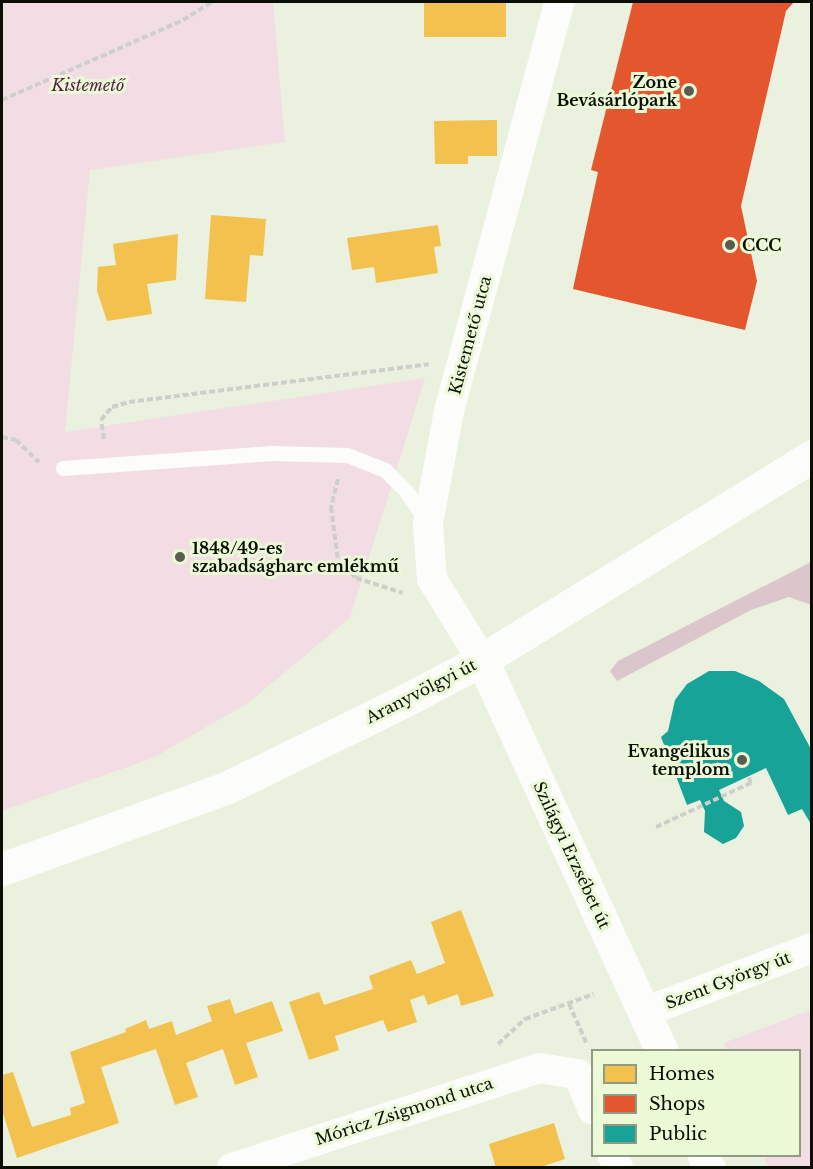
<!DOCTYPE html>
<html>
<head>
<meta charset="utf-8">
<style>
  body { margin:0 }
  #map { position:relative; width:813px; height:1169px; overflow:hidden; background:#eaf1de; font-family:"Libre Baskerville",serif }
  div>[style] { position:absolute }
  .green>* { inset:0; background:#f3dde4 }
  .forest>* { inset:0; background:#dbc6cc }
  .homes>* { inset:0; background:#f2c14e; transform-origin:0 0 }
  .shops>* { inset:0; background:#e4572e }
  .public>* { inset:0; background:#17a398 }
  .path>* { height:4px; margin-top:-2px; transform-origin:0; background:repeating-linear-gradient(90deg,#cdcfca 0 6px,transparent 0 9px) }
  .service>* { height:15px; margin:-7.5px; padding:0 7.5px; transform-origin:7.5px; border-radius:7.5px; background:#fcfdfa }
  .minor>* { height:30px; margin:-15px; padding:0 15px; transform-origin:15px; border-radius:15px; background:#fcfdfa }
  .tertiary>* { height:33px; margin:-16.5px; padding:0 16.5px; transform-origin:16.5px; border-radius:16.5px; background:#fcfdfa }
  .dots>* { width:16px; height:16px; translate:-50% -50%; box-sizing:border-box; border:3px solid #ebf9d6; border-radius:50% }
  span { translate:-50% -50%; white-space:nowrap; text-align:center; line-height:1.15; -webkit-text-stroke:6px #ebf9d6; paint-order:stroke }
  .poi-label { font-size:16px; color:#0a0e04; font-weight:700 }
  .right { translate:-100% -50%; text-align:right }
  .left { translate:0 -50%; text-align:left }
  .park-label { font-size:16px; color:#531d44; font-style:italic }
  .street-label { font-size:16px; color:#0a0e04 }
  .frame { position:absolute; inset:0; border:3px solid #0a0e04; pointer-events:none }
  .legend { position:absolute; left:591px; top:1049px; width:210px; height:108px; box-sizing:border-box; background:#ebf9d6; border:2px solid #919b82; margin:0; padding:8px 10px; list-style:none; font-size:18px; color:#0a0e04 }
  .legend li { display:flex; align-items:center; gap:12px; height:30px }
  .legend b { width:30px; border:2px solid #919b82 }
</style>
</head>
<body>
<div id="map">
  <div class="green">
    <div style="clip-path:polygon(2px 2px,273px 2px,285px 142px,90px 170px,65px 432px,425px 378px,350px 618px,248px 703px,153px 758px,2px 811px)"></div>
    <div style="clip-path:polygon(811px 1010px,811px 1167px,768px 1167px,764px 1156px,800px 1156px,800px 1050px,727px 1050px,724px 1043px)"></div>
  </div>
  <div class="forest">
    <div style="clip-path:polygon(811px 562px,811px 605px,789px 597px,751px 610px,617px 681px,610px 671px,618px 661px)"></div>
  </div>
  <div class="homes">
    <div style="left:424px;top:2px;width:82px;height:35px"></div>
    <div style="clip-path:polygon(497px 120px,497px 156px,468px 156px,468px 164px,435px 164px,434px 121px)"></div>
    <div style="clip-path:polygon(211px 215px,266px 219px,263px 256px,250px 255px,246px 302px,205px 299px)"></div>
    <div style="clip-path:polygon(438px 225px,441px 246px,434px 247px,438px 273px,376px 283px,374px 267px,352px 270px,347px 238px)"></div>
    <div style="clip-path:polygon(178px 234px,176px 280px,147px 284px,152px 314px,107px 321px,97px 291px,98px 267px,116px 265px,113px 244px)"></div>
    <div style="clip-path:polygon(461px 910px,494px 996px,461px 1006px,458px 994px,428px 1005px,424px 995px,410px 1000px,417px 1022px,388px 1032px,383px 1020px,335px 1036px,339px 1050px,309px 1060px,289px 1002px,319px 992px,324px 1005px,373px 989px,369px 976px,411px 960px,417px 974px,445px 963px,431px 922px)"></div>
    <div style="clip-path:polygon(230px 999px,235px 1014px,272px 1001px,283px 1031px,246px 1043px,258px 1077px,235px 1085px,223px 1049px,186px 1063px,198px 1097px,175px 1105px,156px 1049px,101px 1067px,119px 1123px,17px 1158px,2px 1110px,2px 1075px,13px 1072px,32px 1127px,71px 1115px,70px 1108px,85px 1103px,70px 1052px,126px 1032px,125px 1029px,146px 1020px,149px 1029px,172px 1021px,176px 1035px,212px 1021px,207px 1006px)"></div>
    <div style="clip-path:polygon(554px 1123px,565px 1159px,538px 1168px,496px 1168px,489px 1144px)"></div>
  </div>
  <div class="shops">
    <div style="clip-path:polygon(633px 2px,794px 2px,786px 11px,741px 206px,757px 281px,745px 330px,573px 289px,598px 172px,591px 170px)"></div>
  </div>
  <div class="public">
    <div style="clip-path:polygon(709px 671px,735px 671px,759px 681px,784px 699px,812px 751px,812px 826px,802px 809px,788px 815px,766px 768px,719px 790px,724px 801px,741px 812px,744px 826px,736px 838px,723px 844px,704px 832px,705px 811px,700px 800px,687px 805px,661px 737px,668px 731px,675px 700px,687px 684px)"></div>
  </div>
  <div class="path">
    <div style="left:2px;top:100px;width:198px;rotate:-23.8deg"></div>
    <div style="left:183px;top:20px;width:34px;rotate:-32deg"></div>
    <div style="left:2px;top:437px;width:14px;rotate:12deg"></div>
    <div style="left:16px;top:440px;width:32px;rotate:44deg"></div>
    <div style="left:104px;top:439px;width:19px;rotate:-99deg"></div>
    <div style="left:101px;top:420px;width:17px;rotate:-50deg"></div>
    <div style="left:112px;top:407px;width:18px;rotate:-16deg"></div>
    <div style="left:129px;top:402px;width:302px;rotate:-7.2deg"></div>
    <div style="left:338px;top:479px;width:29px;rotate:104deg"></div>
    <div style="left:331px;top:507px;width:54px;rotate:82.6deg"></div>
    <div style="left:338px;top:561px;width:25px;rotate:43deg"></div>
    <div style="left:356px;top:578px;width:49px;rotate:17.7deg"></div>
    <div style="left:656px;top:827px;width:105px;rotate:-24.9deg"></div>
    <div style="left:751px;top:783px;width:8px;rotate:-113deg"></div>
    <div style="left:569px;top:1004px;width:42px;rotate:65.9deg"></div>
    <div style="left:498px;top:1044px;width:37px;rotate:-43deg"></div>
    <div style="left:525px;top:1019px;width:73px;rotate:-19.9deg"></div>
  </div>
  <div class="service">
    <div style="left:63px;top:468px;width:210px;rotate:-4.1deg"></div>
    <div style="left:272px;top:453px;width:75px;rotate:1.5deg"></div>
    <div style="left:347px;top:455px;width:41px;rotate:21.5deg"></div>
    <div style="left:385px;top:470px;width:30px;rotate:45deg"></div>
    <div style="left:406px;top:491px;width:37px;rotate:56deg"></div>
  </div>
  <div class="minor">
    <div style="left:482px;top:660px;width:95px;rotate:-121.7deg"></div>
    <div style="left:432px;top:579px;width:55px;rotate:-94.2deg"></div>
    <div style="left:428px;top:524px;width:115px;rotate:-79.5deg"></div>
    <div style="left:449px;top:411px;width:424px;rotate:-74.9deg"></div>
    <div style="left:645px;top:1012px;width:179px;rotate:-21deg"></div>
    <div style="left:613px;top:1156px;width:13px;rotate:67deg"></div>
    <div style="left:232px;top:1168px;width:323px;rotate:-18deg"></div>
    <div style="left:539px;top:1068px;width:39px;rotate:9deg"></div>
    <div style="left:578px;top:1074px;width:38px;rotate:68deg"></div>
  </div>
  <div class="tertiary">
    <div style="left:482px;top:660px;width:429px;rotate:65.3deg"></div>
    <div style="left:2px;top:869px;width:238px;rotate:-19.9deg"></div>
    <div style="left:226px;top:788px;width:198px;rotate:-26deg"></div>
    <div style="left:404px;top:701px;width:88px;rotate:-27.7deg"></div>
    <div style="left:482px;top:660px;width:388px;rotate:-31.7deg"></div>
    <div style="left:704px;top:1156px;width:13px;rotate:67deg"></div>
  </div>
  <div class="dots">
    <div style="left:689px;top:91px;background:#585d50"></div>
    <div style="left:730px;top:245px;background:#585d50"></div>
    <div style="left:180px;top:557px;background:#585d50"></div>
    <div style="left:742px;top:760px;background:#585d50"></div>
  </div>
  <div class="poi-label">
    <span class="right" style="left:677px;top:91px">Zone<br>Bevásárlópark</span>
    <span class="left" style="left:742px;top:245px">CCC</span>
    <span class="left" style="left:192px;top:557px">1848/49-es<br>szabadságharc emlékmű</span>
    <span class="right" style="left:730px;top:760px">Evangélikus<br>templom</span>
  </div>
  <div class="park-label">
    <span style="left:88px;top:85px">Kistemető</span>
  </div>
  <div class="street-label">
    <span style="left:470px;top:335px;rotate:-75deg">Kistemető utca</span>
    <span style="left:421px;top:691px;rotate:-27deg">Aranyvölgyi út</span>
    <span style="left:572px;top:855px;rotate:65deg">Szilágyi Erzsébet út</span>
    <span style="left:728px;top:980px;rotate:-21deg">Szent György út</span>
    <span style="left:404px;top:1111px;rotate:-18deg">Móricz Zsigmond utca</span>
  </div>
  <div class="frame"></div>
  <ul class="legend">
  <li><b style="height:16px;background:#f2c14e"></b>Homes</li>
  <li><b style="height:16px;background:#e4572e"></b>Shops</li>
  <li><b style="height:16px;background:#17a398"></b>Public</li>
  </ul>
</div>
</body>
</html>
